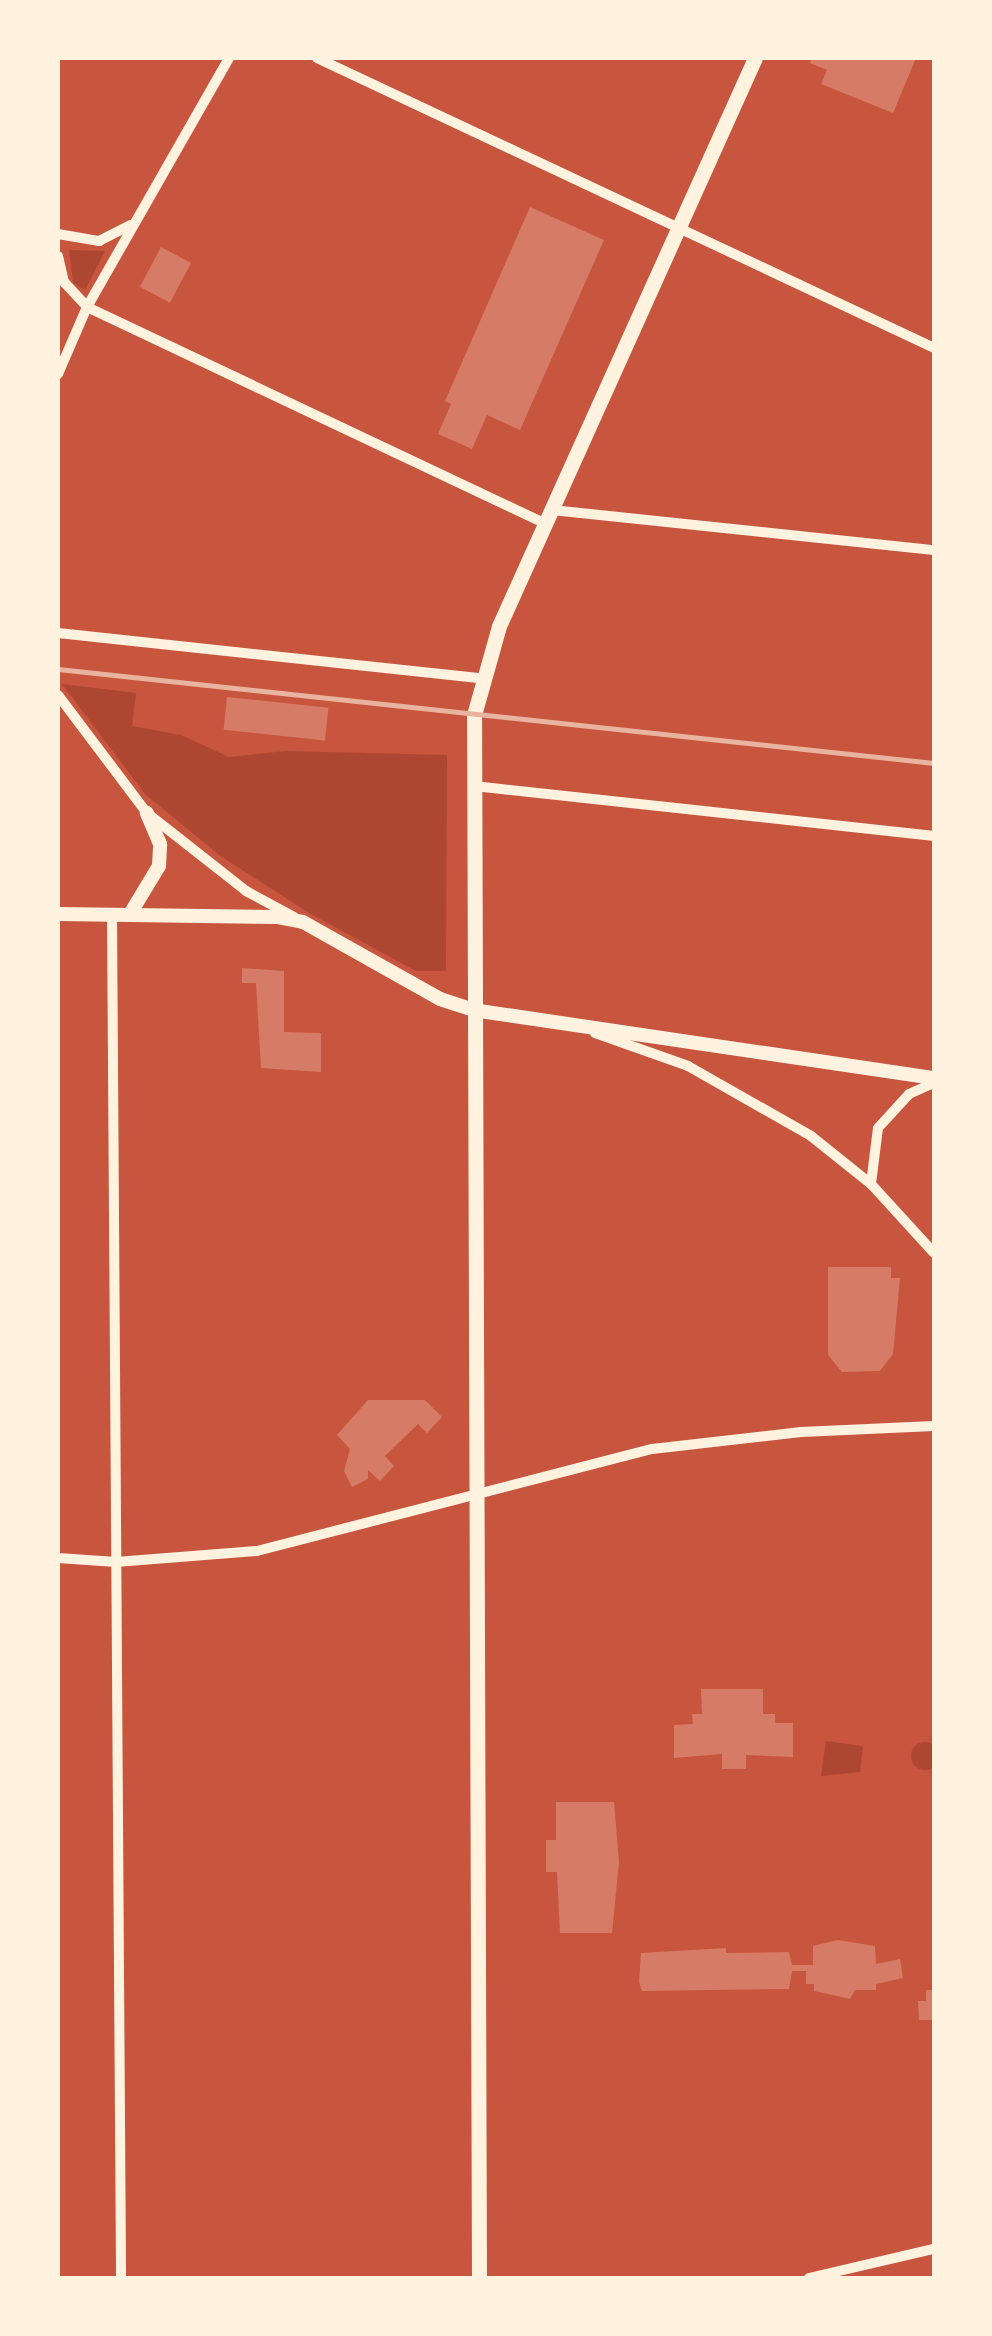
<!DOCTYPE html>
<html>
<head>
<meta charset="utf-8">
<style>
  body { margin:0 }
  #map { position:relative; width:992px; height:2336px; overflow:hidden; background:#c8553d; font-family:"Varela Round",sans-serif }
  div>[style] { position:absolute }
  .green>* { inset:0; background:#ae4732 }
  .round { border-radius:50% }
  .building>* { inset:0; background:#d67c66; transform-origin:0 0 }
  .minor>* { height:10px; margin:-5px; padding:0 5px; transform-origin:5px; border-radius:5px; background:#fff3e0 }
  .tertiary>* { height:14px; margin:-7px; padding:0 7px; transform-origin:7px; border-radius:7px; background:#fff3e0 }
  .secondary>* { height:15px; margin:-7.5px; padding:0 7.5px; transform-origin:7.5px; border-radius:7.5px; background:#fff3e0 }
  .rail>* { height:5px; margin:-2.5px; padding:0 2.5px; transform-origin:2.5px; border-radius:2.5px; background:#e9b49f }
  span { translate:-50% -50%; white-space:nowrap; text-align:center; line-height:1.15; -webkit-text-stroke:8px #fff3e0; paint-order:stroke }
  .frame { position:absolute; inset:0; border:60px solid #fff3e0; pointer-events:none }
</style>
</head>
<body>
<div id="map">
  <div class="green">
    <div style="clip-path:polygon(69px 250px,105px 251px,85px 290px,73px 283px)"></div>
    <div style="clip-path:polygon(62px 684px,136px 693px,132px 726px,181px 735px,229px 757px,286px 751px,447px 755px,446px 971px,416px 971px,309px 913px,219px 855px,145px 794px)"></div>
    <div style="clip-path:polygon(826px 1741px,863px 1746px,860px 1772px,821px 1776px)"></div>
    <div class="round" style="left:911px;top:1742px;width:28px;height:28px"></div>
  </div>
  <div class="building">
    <div style="clip-path:polygon(812px 58px,916px 58px,893px 113px,821px 84px,827px 70px,810px 63px)"></div>
    <div style="clip-path:polygon(530px 207px,604px 240px,520px 430px,487px 415px,472px 449px,438px 434px,451px 404px,445px 401px)"></div>
    <div style="left:161px;top:247px;width:34px;height:45px;rotate:28deg"></div>
    <div style="left:227px;top:697px;width:102px;height:33px;rotate:6deg"></div>
    <div style="clip-path:polygon(242px 968px,284px 971px,284px 1032px,321px 1033px,321px 1072px,261px 1068px,256px 983px,242px 983px)"></div>
    <div style="clip-path:polygon(828px 1267px,891px 1267px,891px 1278px,900px 1278px,893px 1354px,880px 1371px,842px 1372px,828px 1355px)"></div>
    <div style="clip-path:polygon(368px 1400px,425px 1400px,442px 1417px,427px 1433px,418px 1424px,385px 1456px,394px 1466px,380px 1481px,368px 1470px,368px 1479px,352px 1487px,344px 1471px,350px 1449px,337px 1435px)"></div>
    <div style="clip-path:polygon(701px 1689px,763px 1689px,763px 1714px,775px 1714px,775px 1723px,793px 1723px,793px 1757px,746px 1755px,746px 1769px,722px 1769px,722px 1754px,674px 1758px,674px 1725px,693px 1724px,692px 1714px,702px 1714px)"></div>
    <div style="clip-path:polygon(556px 1802px,614px 1802px,619px 1862px,612px 1933px,560px 1933px,557px 1872px,546px 1872px,546px 1840px,556px 1840px)"></div>
    <div style="clip-path:polygon(838px 1940px,875px 1946px,876px 1964px,900px 1959px,903px 1978px,876px 1984px,876px 1990px,855px 1990px,850px 1999px,814px 1991px,814px 1984px,806px 1984px,806px 1971px,792px 1971px,789px 1989px,642px 1991px,639px 1982px,641px 1953px,726px 1948px,726px 1953px,789px 1952px,792px 1965px,813px 1965px,813px 1946px)"></div>
    <div style="clip-path:polygon(926px 1990px,934px 1990px,934px 2020px,919px 2020px,918px 2001px,926px 2001px)"></div>
  </div>
  <div class="minor">
    <div style="left:317px;top:58px;width:682px;rotate:25.17deg"></div>
    <div style="left:58px;top:234px;width:42px;rotate:9.7deg"></div>
    <div style="left:99px;top:241px;width:35px;rotate:-27deg"></div>
    <div style="left:58px;top:256px;width:27px;rotate:77deg"></div>
    <div style="left:64px;top:282px;width:34px;rotate:47deg"></div>
    <div style="left:87px;top:307px;width:508px;rotate:25.3deg"></div>
    <div style="left:58px;top:374px;width:73px;rotate:-66.6deg"></div>
    <div style="left:87px;top:307px;width:287px;rotate:-60.3deg"></div>
    <div style="left:552px;top:510px;width:384px;rotate:6deg"></div>
    <div style="left:58px;top:633px;width:425px;rotate:6.1deg"></div>
    <div style="left:58px;top:695px;width:148px;rotate:53deg"></div>
    <div style="left:147px;top:813px;width:126px;rotate:38.2deg"></div>
    <div style="left:246px;top:891px;width:55px;rotate:28.4deg"></div>
    <div style="left:474px;top:786px;width:463px;rotate:6.2deg"></div>
    <div style="left:112px;top:914px;width:1364px;rotate:89.62deg"></div>
    <div style="left:595px;top:1033px;width:99px;rotate:19.5deg"></div>
    <div style="left:688px;top:1066px;width:142px;rotate:29.6deg"></div>
    <div style="left:811px;top:1136px;width:77px;rotate:38.7deg"></div>
    <div style="left:871px;top:1184px;width:93px;rotate:47.6deg"></div>
    <div style="left:871px;top:1184px;width:56px;rotate:-82.9deg"></div>
    <div style="left:878px;top:1128px;width:46px;rotate:-47.6deg"></div>
    <div style="left:909px;top:1094px;width:27px;rotate:-24deg"></div>
    <div style="left:58px;top:1558px;width:58px;rotate:3.9deg"></div>
    <div style="left:116px;top:1562px;width:141px;rotate:-4.5deg"></div>
    <div style="left:257px;top:1551px;width:408px;rotate:-14.5deg"></div>
    <div style="left:652px;top:1449px;width:150px;rotate:-6.5deg"></div>
    <div style="left:801px;top:1432px;width:133px;rotate:-2.6deg"></div>
    <div style="left:809px;top:2278px;width:128px;rotate:-13.1deg"></div>
  </div>
  <div class="tertiary">
    <div style="left:58px;top:914px;width:219px;rotate:0.8deg"></div>
    <div style="left:277px;top:917px;width:26px;rotate:11deg"></div>
    <div style="left:303px;top:922px;width:157px;rotate:29.3deg"></div>
    <div style="left:440px;top:999px;width:35px;rotate:18deg"></div>
    <div style="left:473px;top:1010px;width:466px;rotate:8.4deg"></div>
    <div style="left:130px;top:914px;width:56px;rotate:-58.9deg"></div>
    <div style="left:159px;top:866px;width:22px;rotate:-87deg"></div>
    <div style="left:160px;top:844px;width:34px;rotate:-113deg"></div>
  </div>
  <div class="secondary">
    <div style="left:479px;top:2278px;width:1563px;rotate:-90.18deg"></div>
    <div style="left:474px;top:715px;width:92px;rotate:-74.3deg"></div>
    <div style="left:499px;top:626px;width:623px;rotate:-65.74deg"></div>
  </div>
  <div class="rail">
    <div style="left:58px;top:669px;width:881px;rotate:6.12deg"></div>
  </div>
  <div class="frame"></div>
</div>
</body>
</html>
